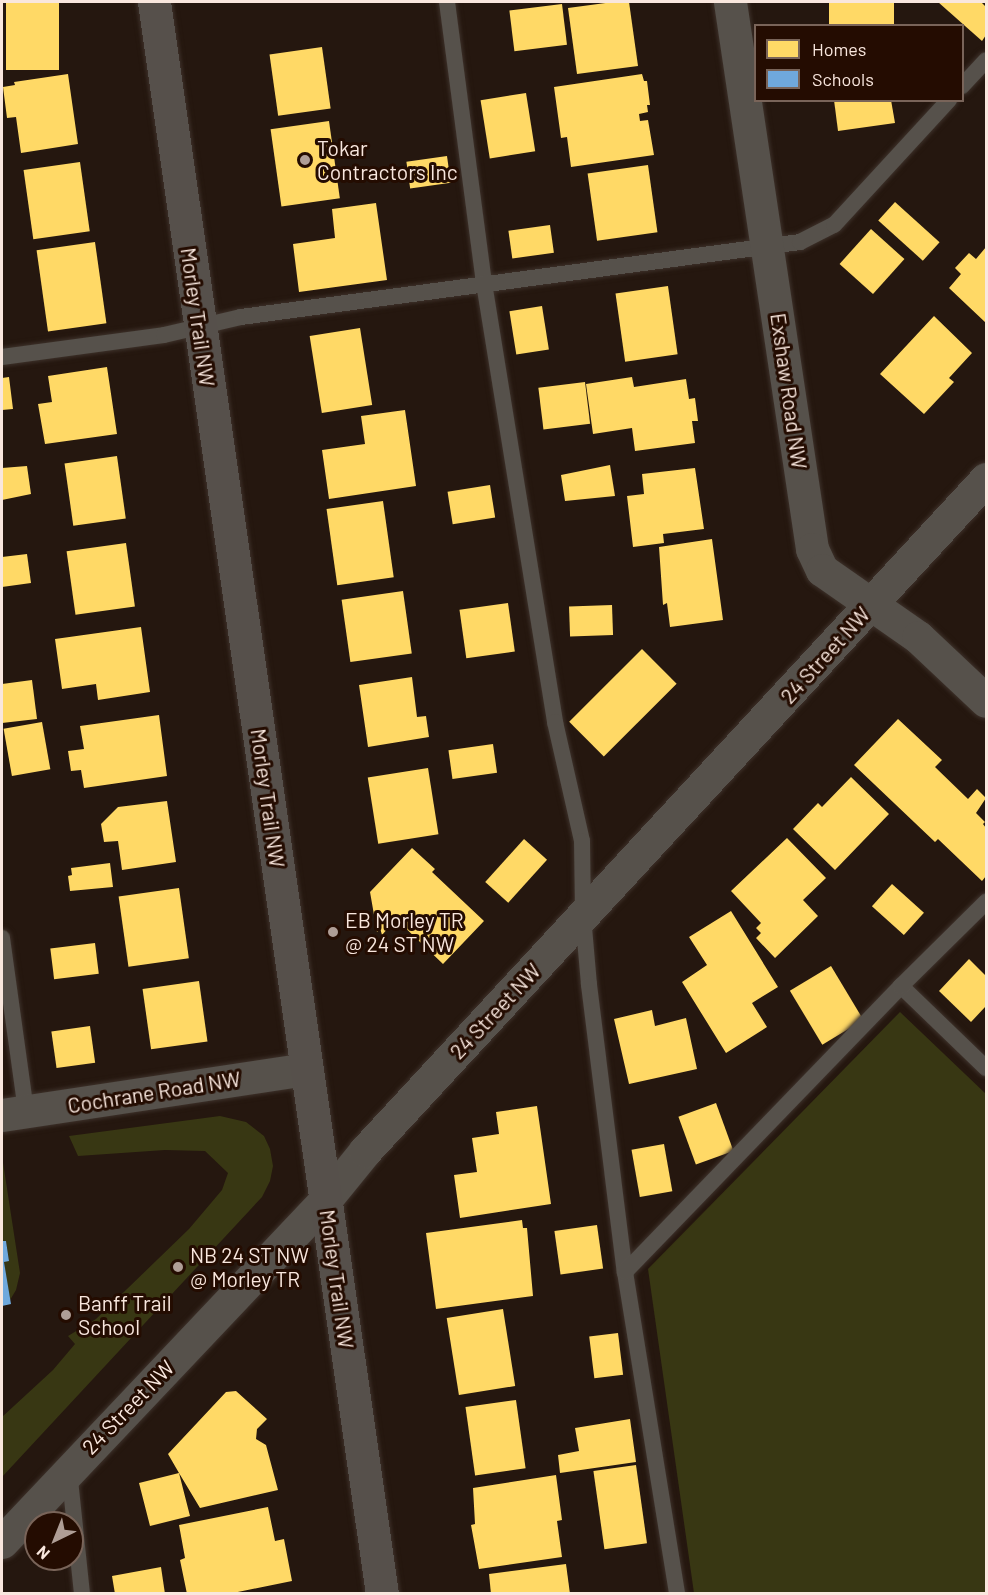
<!DOCTYPE html>
<html>
<head>
<meta charset="utf-8">
<style>
  body { margin:0 }
  #map { position:relative; width:988px; height:1595px; overflow:hidden; background:#25170f; font-family:Barlow,sans-serif }
  div>[style] { position:absolute }
  .green>* { inset:0; background:#383713 }
  .homes>* { inset:0; background:#ffd966; transform-origin:0 0 }
  .schools>* { inset:0; background:#6fa8dc }
  .roads { filter:drop-shadow(0 0 2px #3d312a) drop-shadow(0 0 2px #3d312a) }
  .lane>* { height:16px; margin:-8px; padding:0 8px; transform-origin:8px; border-radius:8px; background:#56514b }
  .street>* { height:33px; margin:-16.5px; padding:0 16.5px; transform-origin:16.5px; border-radius:16.5px; background:#56514b }
  .secondary>* { height:33px; margin:-16.5px; padding:0 16.5px; transform-origin:16.5px; border-radius:16.5px; background:#56504b }
  .dots>* { width:16px; height:16px; translate:-50% -50%; box-sizing:border-box; border:3px solid #240c01; border-radius:50% }
  span { translate:-50% -50%; white-space:nowrap; text-align:center; line-height:1.15; -webkit-text-stroke:6px #240c01; paint-order:stroke }
  .poi-label { font-size:21px; color:#f9e7de }
  .left { translate:0 -50%; text-align:left }
  .street-label { font-size:21px; color:#f9e7de }
  .frame { position:absolute; inset:0; border:3px solid #f9e7de; pointer-events:none }
  .legend { position:absolute; left:754px; top:24px; width:210px; height:78px; box-sizing:border-box; background:#240c01; border:2px solid #796459; margin:0; padding:8px 10px; list-style:none; font-size:18px; color:#f9e7de }
  .legend li { display:flex; align-items:center; gap:12px; height:30px }
  .legend b { width:30px; border:2px solid #796459 }
  .north { position:absolute; left:24px; top:1511px; width:60px; height:60px; box-sizing:border-box; background:#240c01; border:2px solid #796459; border-radius:50%; rotate:223deg; font-size:16px; font-weight:700; line-height:24px; text-align:center; color:#f9e7de }
  .north::after { content:''; display:block; margin:auto; width:21px; height:27px; background:#af9e96; clip-path:polygon(50% 0,100% 100%,50% 72%,0 100%) }
</style>
</head>
<body>
<div id="map">
  <div class="green">
    <div style="clip-path:polygon(900px 1012px,986px 1094px,986px 1593px,694px 1593px,648px 1269px)"></div>
    <div style="clip-path:polygon(220px 1116px,246px 1122px,264px 1136px,270px 1149px,273px 1166px,270px 1181px,262px 1197px,2px 1477px,2px 1417px,53px 1370px,75px 1344px,68px 1336px,96px 1319px,189px 1229px,222px 1190px,228px 1173px,205px 1151px,165px 1150px,78px 1156px,69px 1136px)"></div>
    <div style="clip-path:polygon(2px 1156px,20px 1273px,16px 1290px,10px 1300px,4px 1262px,9px 1260px,6px 1241px,2px 1241px)"></div>
  </div>
  <div class="homes">
    <div style="left:6px;top:2px;width:53px;height:68px"></div>
    <div style="clip-path:polygon(613px 2px,629px 2px,638px 66px,577px 74px,568px 8px)"></div>
    <div style="left:829px;top:2px;width:65px;height:24px"></div>
    <div style="clip-path:polygon(938px 2px,981px 2px,986px 7px,986px 35px,982px 41px)"></div>
    <div style="left:562px;top:4px;width:41px;height:53px;rotate:83deg"></div>
    <div style="left:322px;top:47px;width:62px;height:53px;rotate:82deg"></div>
    <div style="clip-path:polygon(68px 74px,78px 144px,21px 153px,16px 117px,7px 118px,3px 87px,15px 85px,14px 82px)"></div>
    <div style="clip-path:polygon(642px 74px,644px 81px,647px 81px,650px 105px,647px 105px,648px 112px,639px 114px,640px 121px,648px 120px,654px 155px,571px 167px,567px 137px,561px 138px,554px 87px)"></div>
    <div style="left:526px;top:93px;width:59px;height:46px;rotate:81deg"></div>
    <div style="clip-path:polygon(834px 100px,891px 100px,895px 123px,838px 131px)"></div>
    <div style="left:329px;top:121px;width:78px;height:59px;rotate:82deg"></div>
    <div style="left:447px;top:156px;width:27px;height:41px;rotate:82deg"></div>
    <div style="left:80px;top:162px;width:70px;height:57px;rotate:82deg"></div>
    <div style="left:648px;top:165px;width:68px;height:61px;rotate:82deg"></div>
    <div style="left:895px;top:202px;width:60px;height:25px;rotate:42deg"></div>
    <div style="clip-path:polygon(376px 203px,387px 280px,299px 292px,293px 244px,335px 238px,332px 209px)"></div>
    <div style="left:550px;top:225px;width:28px;height:42px;rotate:82deg"></div>
    <div style="left:871px;top:229px;width:45px;height:47px;rotate:42deg"></div>
    <div style="left:95px;top:242px;width:82px;height:59px;rotate:82deg"></div>
    <div style="clip-path:polygon(986px 247px,986px 323px,949px 288px,961px 274px,955px 268px,969px 253px,976px 259px)"></div>
    <div style="left:668px;top:286px;width:69px;height:53px;rotate:82deg"></div>
    <div style="left:542px;top:306px;width:44px;height:33px;rotate:81deg"></div>
    <div style="clip-path:polygon(934px 316px,972px 353px,949px 378px,954px 382px,924px 414px,880px 374px)"></div>
    <div style="left:360px;top:328px;width:78px;height:51px;rotate:81deg"></div>
    <div style="clip-path:polygon(107px 367px,117px 434px,45px 444px,38px 404px,52px 402px,48px 376px)"></div>
    <div style="clip-path:polygon(9px 377px,13px 409px,2px 410px,2px 378px)"></div>
    <div style="clip-path:polygon(632px 377px,634px 387px,686px 379px,689px 399px,695px 398px,698px 421px,692px 421px,695px 443px,635px 451px,632px 428px,593px 434px,586px 384px)"></div>
    <div style="left:585px;top:382px;width:42px;height:47px;rotate:83deg"></div>
    <div style="clip-path:polygon(405px 410px,416px 486px,329px 499px,322px 450px,365px 444px,361px 416px)"></div>
    <div style="left:117px;top:456px;width:63px;height:53px;rotate:82deg"></div>
    <div style="clip-path:polygon(610px 465px,615px 496px,565px 501px,561px 475px)"></div>
    <div style="clip-path:polygon(27px 466px,31px 494px,2px 500px,2px 468px)"></div>
    <div style="clip-path:polygon(695px 468px,704px 529px,663px 534px,664px 543px,633px 547px,627px 496px,644px 494px,642px 474px)"></div>
    <div style="left:490px;top:485px;width:33px;height:43px;rotate:81deg"></div>
    <div style="left:383px;top:501px;width:77px;height:57px;rotate:82deg"></div>
    <div style="clip-path:polygon(712px 539px,723px 620px,670px 627px,667px 603px,663px 605px,659px 547px)"></div>
    <div style="left:126px;top:543px;width:64px;height:60px;rotate:82deg"></div>
    <div style="clip-path:polygon(27px 554px,31px 583px,2px 587px,2px 557px)"></div>
    <div style="left:403px;top:591px;width:63px;height:62px;rotate:82deg"></div>
    <div style="left:508px;top:603px;width:49px;height:49px;rotate:82deg"></div>
    <div style="left:612px;top:605px;width:30px;height:43px;rotate:88deg"></div>
    <div style="clip-path:polygon(141px 627px,150px 692px,98px 700px,96px 684px,62px 689px,55px 639px)"></div>
    <div style="left:642px;top:649px;width:49px;height:103px;rotate:45deg"></div>
    <div style="clip-path:polygon(412px 677px,417px 717px,426px 716px,429px 737px,368px 747px,359px 685px)"></div>
    <div style="clip-path:polygon(32px 680px,37px 719px,2px 723px,2px 684px)"></div>
    <div style="clip-path:polygon(159px 715px,167px 776px,84px 788px,81px 770px,71px 771px,68px 751px,84px 749px,80px 726px)"></div>
    <div style="clip-path:polygon(898px 719px,942px 760px,935px 767px,968px 799px,977px 789px,986px 798px,976px 813px,985px 822px,983px 824px,986px 828px,986px 876px,982px 881px,938px 839px,935px 842px,854px 765px)"></div>
    <div style="left:42px;top:722px;width:48px;height:39px;rotate:80deg"></div>
    <div style="left:493px;top:744px;width:29px;height:45px;rotate:82deg"></div>
    <div style="left:428px;top:768px;width:67px;height:61px;rotate:81deg"></div>
    <div style="clip-path:polygon(851px 777px,889px 814px,835px 870px,793px 829px,818px 803px,822px 807px)"></div>
    <div style="clip-path:polygon(167px 801px,176px 862px,122px 870px,118px 841px,104px 842px,101px 824px,118px 807px)"></div>
    <div style="clip-path:polygon(787px 838px,826px 878px,803px 900px,818px 916px,775px 958px,756px 938px,761px 933px,756px 928px,761px 923px,731px 891px)"></div>
    <div style="left:524px;top:839px;width:31px;height:58px;rotate:42deg"></div>
    <div style="clip-path:polygon(412px 848px,435px 869px,432px 872px,484px 921px,443px 964px,396px 919px,382px 935px,380px 928px,377px 932px,370px 892px)"></div>
    <div style="clip-path:polygon(110px 863px,113px 887px,70px 891px,68px 876px,72px 875px,71px 868px)"></div>
    <div style="left:892px;top:884px;width:43px;height:30px;rotate:42deg"></div>
    <div style="left:179px;top:888px;width:71px;height:61px;rotate:82deg"></div>
    <div style="clip-path:polygon(731px 911px,778px 987px,752px 1003px,767px 1027px,726px 1053px,682px 982px,707px 965px,689px 937px)"></div>
    <div style="left:95px;top:943px;width:31px;height:45px;rotate:83deg"></div>
    <div style="clip-path:polygon(969px 959px,986px 976px,986px 1006px,971px 1022px,939px 991px)"></div>
    <div style="left:831px;top:966px;width:63px;height:48px;rotate:59deg"></div>
    <div style="left:199px;top:981px;width:61px;height:57px;rotate:82deg"></div>
    <div style="clip-path:polygon(652px 1010px,655px 1026px,686px 1018px,697px 1069px,629px 1084px,614px 1019px)"></div>
    <div style="left:90px;top:1026px;width:37px;height:39px;rotate:82deg"></div>
    <div style="left:716px;top:1103px;width:51px;height:40px;rotate:70deg"></div>
    <div style="clip-path:polygon(537px 1106px,551px 1204px,460px 1218px,454px 1175px,477px 1172px,472px 1138px,499px 1134px,496px 1112px)"></div>
    <div style="left:664px;top:1144px;width:48px;height:33px;rotate:80deg"></div>
    <div style="clip-path:polygon(522px 1220px,523px 1228px,527px 1228px,533px 1296px,436px 1309px,426px 1233px)"></div>
    <div style="left:597px;top:1225px;width:44px;height:43px;rotate:82deg"></div>
    <div style="left:503px;top:1309px;width:78px;height:57px;rotate:81deg"></div>
    <div style="left:618px;top:1333px;width:42px;height:29px;rotate:83deg"></div>
    <div style="clip-path:polygon(236px 1391px,267px 1419px,257px 1429px,256px 1439px,266px 1445px,278px 1490px,200px 1508px,179px 1473px,190px 1516px,150px 1526px,139px 1483px,179px 1473px,168px 1454px,226px 1392px)"></div>
    <div style="left:516px;top:1400px;width:69px;height:51px;rotate:82deg"></div>
    <div style="clip-path:polygon(630px 1419px,636px 1462px,560px 1473px,558px 1455px,579px 1451px,575px 1428px)"></div>
    <div style="left:636px;top:1465px;width:79px;height:43px;rotate:82deg"></div>
    <div style="clip-path:polygon(556px 1475px,562px 1520px,557px 1521px,562px 1557px,479px 1569px,471px 1525px,475px 1524px,473px 1488px)"></div>
    <div style="clip-path:polygon(268px 1507px,275px 1541px,284px 1539px,292px 1581px,228px 1594px,187px 1594px,180px 1560px,185px 1558px,179px 1525px)"></div>
    <div style="clip-path:polygon(566px 1564px,570px 1594px,491px 1594px,489px 1574px)"></div>
    <div style="clip-path:polygon(161px 1567px,165px 1594px,115px 1594px,112px 1576px)"></div>
  </div>
  <div class="schools">
    <div style="clip-path:polygon(2px 1241px,6px 1241px,9px 1261px,4px 1262px,11px 1304px,2px 1306px)"></div>
  </div>
  <div class="roads">
    <div class="lane">
      <div style="left:447px;top:2px;width:283px;rotate:82.5deg"></div>
      <div style="left:484px;top:283px;width:445px;rotate:80.8deg"></div>
      <div style="left:555px;top:722px;width:122px;rotate:77.2deg"></div>
      <div style="left:582px;top:841px;width:75px;rotate:89.2deg"></div>
      <div style="left:583px;top:916px;width:69px;rotate:85deg"></div>
      <div style="left:589px;top:985px;width:289px;rotate:82.9deg"></div>
      <div style="left:625px;top:1272px;width:326px;rotate:80.8deg"></div>
      <div style="left:962px;top:86px;width:35px;rotate:-47deg"></div>
      <div style="left:2px;top:357px;width:163px;rotate:-7.7deg"></div>
      <div style="left:164px;top:335px;width:79px;rotate:-13.2deg"></div>
      <div style="left:241px;top:317px;width:564px;rotate:-7.64deg"></div>
      <div style="left:800px;top:242px;width:38px;rotate:-27deg"></div>
      <div style="left:834px;top:225px;width:170px;rotate:-47.4deg"></div>
      <div style="left:2px;top:938px;width:175px;rotate:82.1deg"></div>
      <div style="left:901px;top:986px;width:118px;rotate:44deg"></div>
      <div style="left:625px;top:1272px;width:397px;rotate:-46deg"></div>
      <div style="left:901px;top:986px;width:120px;rotate:-44.7deg"></div>
      <div style="left:69px;top:1470px;width:125px;rotate:84deg"></div>
    </div>
    <div class="street">
      <div style="left:730px;top:2px;width:553px;rotate:81.47deg"></div>
      <div style="left:812px;top:549px;width:23px;rotate:65deg"></div>
      <div style="left:822px;top:570px;width:117px;rotate:34.9deg"></div>
      <div style="left:918px;top:637px;width:93px;rotate:43.3deg"></div>
      <div style="left:2px;top:1115px;width:308px;rotate:-8.6deg"></div>
      <div style="left:2px;top:1542px;width:472px;rotate:-46.6deg"></div>
      <div style="left:326px;top:1199px;width:62px;rotate:-50.9deg"></div>
      <div style="left:365px;top:1151px;width:915px;rotate:-47.26deg"></div>
    </div>
    <div class="secondary">
      <div style="left:154px;top:2px;width:1608px;rotate:81.85deg"></div>
    </div>
  </div>
  <div class="dots">
    <div style="left:305px;top:160px;background:#af9e96"></div>
    <div style="left:333px;top:932px;background:#af9e96"></div>
    <div style="left:178px;top:1267px;background:#af9e96"></div>
    <div style="left:66px;top:1315px;background:#af9e96"></div>
  </div>
  <div class="poi-label">
    <span class="left" style="left:317px;top:160px">Tokar<br>Contractors Inc</span>
    <span class="left" style="left:345px;top:932px">EB Morley TR<br>@ 24 ST NW</span>
    <span class="left" style="left:190px;top:1267px">NB 24 ST NW<br>@ Morley TR</span>
    <span class="left" style="left:78px;top:1315px">Banff Trail<br>School</span>
  </div>
  <div class="street-label">
    <span style="left:198px;top:317px;rotate:82deg">Morley Trail NW</span>
    <span style="left:789px;top:391px;rotate:82deg">Exshaw Road NW</span>
    <span style="left:825px;top:655px;rotate:-48deg">24 Street NW</span>
    <span style="left:268px;top:798px;rotate:82deg">Morley Trail NW</span>
    <span style="left:495px;top:1011px;rotate:-47deg">24 Street NW</span>
    <span style="left:154px;top:1092px;rotate:-9deg">Cochrane Road NW</span>
    <span style="left:337px;top:1279px;rotate:82deg">Morley Trail NW</span>
    <span style="left:128px;top:1407px;rotate:-46deg">24 Street NW</span>
  </div>
  <div class="frame"></div>
  <ul class="legend">
  <li><b style="height:16px;background:#ffd966"></b>Homes</li>
  <li><b style="height:16px;background:#6fa8dc"></b>Schools</li>
  </ul>
  <div class="north">N</div>
</div>
</body>
</html>
